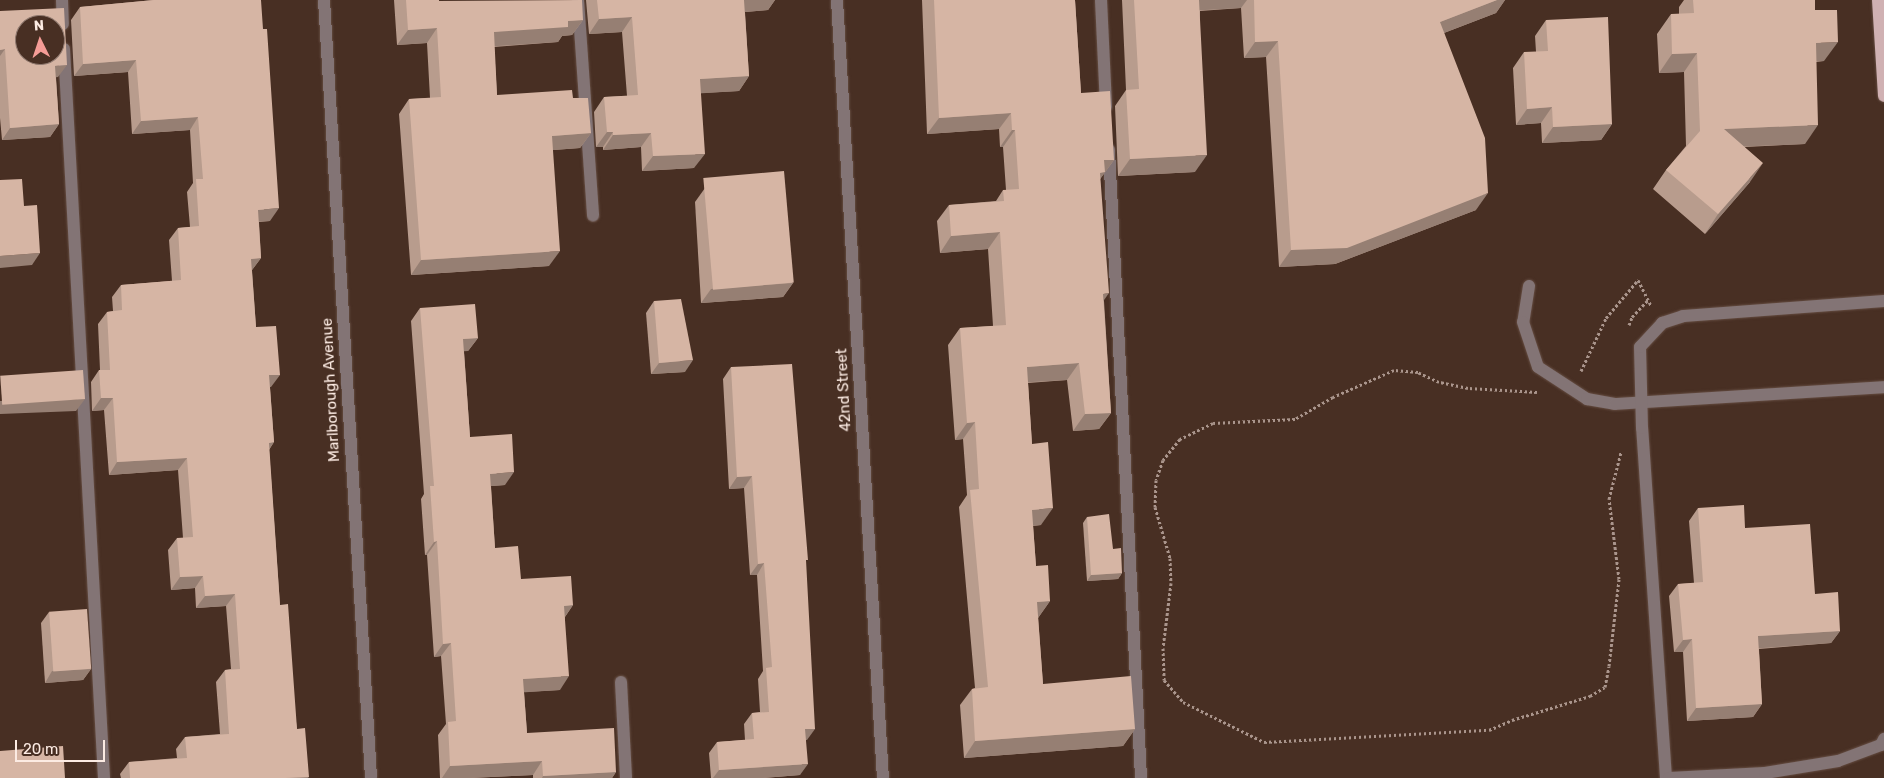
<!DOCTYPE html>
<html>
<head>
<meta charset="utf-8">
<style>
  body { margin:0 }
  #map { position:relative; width:1884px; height:778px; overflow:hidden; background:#482f23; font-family:Rubik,sans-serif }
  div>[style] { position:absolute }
  .path>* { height:3px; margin-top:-1.5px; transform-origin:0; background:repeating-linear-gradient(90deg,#aa958c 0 2.5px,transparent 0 5px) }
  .roads { filter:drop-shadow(0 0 1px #654d42) drop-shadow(0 0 1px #654d42) }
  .minor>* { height:12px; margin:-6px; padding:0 6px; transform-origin:6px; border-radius:6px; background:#837475 }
  .major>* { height:12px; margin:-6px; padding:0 6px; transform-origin:6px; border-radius:6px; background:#d0b1b3 }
  .wall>* { inset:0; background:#b89c8d }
  .shaded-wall>* { inset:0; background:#967f73 }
  .building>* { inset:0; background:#d6b5a4; transform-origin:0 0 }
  span { translate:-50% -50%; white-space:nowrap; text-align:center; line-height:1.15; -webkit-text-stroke:5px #482f23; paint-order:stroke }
  .street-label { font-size:15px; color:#fcebe3 }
  .north { position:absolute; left:15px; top:15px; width:50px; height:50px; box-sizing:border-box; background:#482f23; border:1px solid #907a70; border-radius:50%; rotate:356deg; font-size:14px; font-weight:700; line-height:20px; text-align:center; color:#fcebe3 }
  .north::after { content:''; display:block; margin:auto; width:18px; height:22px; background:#f59c96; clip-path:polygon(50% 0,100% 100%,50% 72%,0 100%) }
  .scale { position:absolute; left:15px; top:740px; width:90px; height:22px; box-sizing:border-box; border:2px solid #fcebe3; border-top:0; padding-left:6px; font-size:15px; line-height:18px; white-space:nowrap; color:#fcebe3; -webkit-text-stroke:4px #482f23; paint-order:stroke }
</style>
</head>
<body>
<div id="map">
  <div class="path">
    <div style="left:1629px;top:325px;width:9px;rotate:-69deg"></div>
    <div style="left:1632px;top:317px;width:23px;rotate:-47deg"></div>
    <div style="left:1581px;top:371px;width:59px;rotate:-64.7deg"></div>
    <div style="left:1606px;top:318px;width:50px;rotate:-49.9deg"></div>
    <div style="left:1638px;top:280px;width:29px;rotate:63deg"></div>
    <div style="left:1537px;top:392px;width:69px;rotate:-176.7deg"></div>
    <div style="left:1468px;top:388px;width:30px;rotate:-168deg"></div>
    <div style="left:1439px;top:382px;width:23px;rotate:-155deg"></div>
    <div style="left:1418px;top:372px;width:24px;rotate:-175deg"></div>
    <div style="left:1394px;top:370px;width:67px;rotate:156.1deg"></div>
    <div style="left:1333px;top:397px;width:44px;rotate:149.9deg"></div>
    <div style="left:1295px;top:419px;width:82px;rotate:177.2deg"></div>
    <div style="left:1213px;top:423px;width:37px;rotate:154deg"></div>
    <div style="left:1180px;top:439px;width:27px;rotate:129deg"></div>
    <div style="left:1163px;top:460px;width:21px;rotate:109deg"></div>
    <div style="left:1156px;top:480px;width:27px;rotate:92deg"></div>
    <div style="left:1155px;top:507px;width:53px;rotate:73.6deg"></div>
    <div style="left:1170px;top:558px;width:25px;rotate:88deg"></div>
    <div style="left:1171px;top:583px;width:65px;rotate:97deg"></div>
    <div style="left:1163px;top:648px;width:32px;rotate:88deg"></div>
    <div style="left:1164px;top:680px;width:29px;rotate:49deg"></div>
    <div style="left:1183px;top:702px;width:90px;rotate:26.3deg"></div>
    <div style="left:1264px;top:742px;width:225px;rotate:-3.1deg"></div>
    <div style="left:1489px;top:730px;width:25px;rotate:-23deg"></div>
    <div style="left:1512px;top:720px;width:82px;rotate:-17.1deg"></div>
    <div style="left:1590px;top:696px;width:17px;rotate:-31deg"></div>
    <div style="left:1605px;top:687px;width:21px;rotate:-79deg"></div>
    <div style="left:1609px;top:666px;width:88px;rotate:-83.4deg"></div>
    <div style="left:1619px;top:579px;width:81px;rotate:-97.1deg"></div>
    <div style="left:1609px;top:499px;width:49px;rotate:-75.7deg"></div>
  </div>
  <div class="roads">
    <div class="minor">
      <div style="left:62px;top:0;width:24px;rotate:88deg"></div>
      <div style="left:324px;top:0;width:779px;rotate:86.54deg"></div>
      <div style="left:578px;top:0;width:216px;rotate:86deg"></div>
      <div style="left:837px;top:0;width:779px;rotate:86.62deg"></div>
      <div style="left:1101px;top:0;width:107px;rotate:87.3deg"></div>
      <div style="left:64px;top:49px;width:730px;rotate:86.86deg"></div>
      <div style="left:1109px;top:150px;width:629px;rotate:87.08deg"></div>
      <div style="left:1529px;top:286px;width:36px;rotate:99deg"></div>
      <div style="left:1523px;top:322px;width:47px;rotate:71.6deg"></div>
      <div style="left:1538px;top:367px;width:59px;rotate:33.1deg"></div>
      <div style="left:1587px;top:399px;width:28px;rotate:10deg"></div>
      <div style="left:1615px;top:404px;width:270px;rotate:-3.6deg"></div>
      <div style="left:621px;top:682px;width:96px;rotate:87deg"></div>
      <div style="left:1666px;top:778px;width:351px;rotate:-93.9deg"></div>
      <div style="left:1642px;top:428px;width:81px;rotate:-91.4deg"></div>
      <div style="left:1640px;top:347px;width:33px;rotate:-47deg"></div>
      <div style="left:1662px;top:323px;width:22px;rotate:-18deg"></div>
      <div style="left:1683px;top:316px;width:202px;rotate:-4.3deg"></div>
      <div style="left:1669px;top:778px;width:96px;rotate:-3deg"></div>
      <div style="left:1765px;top:773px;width:74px;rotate:-9.3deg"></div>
      <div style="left:1838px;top:761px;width:46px;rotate:-20.4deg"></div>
      <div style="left:1881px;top:745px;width:7px;rotate:-63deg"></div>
    </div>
    <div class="major">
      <div style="left:1878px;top:0;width:96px;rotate:86.4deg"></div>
    </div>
  </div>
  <div class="wall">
    <div style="clip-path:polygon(154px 0,270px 221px,259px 222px,261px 258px,252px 270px,256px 327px,271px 387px,270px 387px,274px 442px,269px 450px,280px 605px,297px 729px,308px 778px,121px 778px,120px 774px,129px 762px,177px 758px,176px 749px,185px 737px,220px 734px,216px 682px,225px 670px,231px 669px,226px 606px,196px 608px,195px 588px,171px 590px,168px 550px,177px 538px,183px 538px,178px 470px,109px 475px,104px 410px,92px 411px,91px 382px,99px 370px,100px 370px,98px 324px,107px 312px,113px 311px,112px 297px,121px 285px,172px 281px,169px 240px,178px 228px,190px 227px,187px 192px,193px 183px,190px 130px,132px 134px,128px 72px,74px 76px,71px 20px,80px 7px)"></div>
    <div style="clip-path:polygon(394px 0,439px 0,439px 1px,583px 20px,572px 35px,562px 36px,558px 42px,494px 47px,497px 95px,573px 98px,591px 133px,580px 148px,553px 150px,549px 266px,411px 275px,399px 114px,409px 99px,430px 98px,427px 43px,397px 45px)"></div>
    <div style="clip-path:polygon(586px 0,775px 0,768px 10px,745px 12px,749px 76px,739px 91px,701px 93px,694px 168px,642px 171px,641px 147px,603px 150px,603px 147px,596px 147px,594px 112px,604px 97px,627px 96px,622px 32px,589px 34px)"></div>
    <div style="clip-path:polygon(922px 0,1075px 0,1081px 93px,1114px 160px,1100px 179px,1104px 301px,1111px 413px,1099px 429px,1073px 431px,1067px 380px,1028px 383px,1032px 444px,1041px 525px,1033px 526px,1036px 566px,1050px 601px,1038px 618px,1043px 684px,1135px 729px,1123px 746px,964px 758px,960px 705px,972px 689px,975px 688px,959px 507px,967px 495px,963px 439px,955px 440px,948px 345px,960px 328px,993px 326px,988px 249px,940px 253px,937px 221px,949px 205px,996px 201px,1003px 190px,1006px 190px,1003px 147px,1000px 147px,999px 129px,927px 134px)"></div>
    <div style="clip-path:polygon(1122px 0,1505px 0,1496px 13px,1444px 33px,1476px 210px,1335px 264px,1279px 267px,1266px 57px,1244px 58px,1241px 8px,1200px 11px,1195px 172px,1118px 176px,1115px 106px,1126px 90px)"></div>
    <div style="clip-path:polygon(1684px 0,1815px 0,1815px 10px,1824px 61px,1816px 62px,1805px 144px,1745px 147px,1750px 182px,1705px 234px,1653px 189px,1666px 170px,1686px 146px,1684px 72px,1659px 73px,1657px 34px,1671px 14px,1679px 14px,1679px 7px)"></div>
    <div style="clip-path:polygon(0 11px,58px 77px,56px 77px,59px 124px,50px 137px,2px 140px,0 118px)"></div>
    <div style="clip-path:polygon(1546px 20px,1612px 124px,1601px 140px,1542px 143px,1541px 123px,1516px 125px,1513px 68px,1524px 52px,1536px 52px,1535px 36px)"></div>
    <div style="clip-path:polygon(705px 188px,793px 283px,783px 297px,701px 303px,695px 202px)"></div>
    <div style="clip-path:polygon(654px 301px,685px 372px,651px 374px,646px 313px)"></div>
    <div style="clip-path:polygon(420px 308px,478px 338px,468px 351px,464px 351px,470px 437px,505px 485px,491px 486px,495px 548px,521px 579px,573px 605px,565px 617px,560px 690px,524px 692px,527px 733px,616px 772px,612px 778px,533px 778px,533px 775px,470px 778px,440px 778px,438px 735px,446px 724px,441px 656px,434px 657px,427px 555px,425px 555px,421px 499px,424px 494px,411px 321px)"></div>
    <div style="clip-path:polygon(731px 367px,806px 564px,807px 740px,806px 740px,800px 775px,763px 778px,711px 778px,709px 753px,717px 742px,745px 740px,744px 724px,752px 713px,760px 712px,758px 679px,763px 671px,757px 575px,750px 575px,744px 488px,729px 489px,723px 379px)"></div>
    <div style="clip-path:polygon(1698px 508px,1745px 528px,1815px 594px,1840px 631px,1831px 643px,1759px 649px,1762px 704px,1753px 717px,1687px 721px,1683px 652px,1674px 652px,1669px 596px,1678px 584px,1694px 583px,1689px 521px)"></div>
    <div style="clip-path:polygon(1087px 517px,1113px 549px,1122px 573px,1118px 579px,1087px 581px,1083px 523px)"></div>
    <div style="clip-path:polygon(49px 612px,91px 669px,83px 680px,45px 683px,41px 623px)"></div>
  </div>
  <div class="shaded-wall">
    <div style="clip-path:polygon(743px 0,775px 0,768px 10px,734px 13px)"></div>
    <div style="clip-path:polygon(1195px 0,1247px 0,1241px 8px,1187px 11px)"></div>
    <div style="clip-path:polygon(1497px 0,1505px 0,1496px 13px,1428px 39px,1440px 22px)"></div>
    <div style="clip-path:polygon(632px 17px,622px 32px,589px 34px,599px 19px)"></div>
    <div style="clip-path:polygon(583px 20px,572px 35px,562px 36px,558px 42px,483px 47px,494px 32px,568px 21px)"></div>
    <div style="clip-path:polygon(437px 28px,427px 43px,397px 45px,408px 30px)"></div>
    <div style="clip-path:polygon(1278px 41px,1266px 57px,1244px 58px,1255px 42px)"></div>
    <div style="clip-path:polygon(1838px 42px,1824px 61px,1802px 62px,1816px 43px)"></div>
    <div style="clip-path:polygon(5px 49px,0 56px,0 50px)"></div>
    <div style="clip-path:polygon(1697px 53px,1684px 72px,1659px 73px,1672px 54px)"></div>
    <div style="clip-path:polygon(136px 60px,128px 72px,74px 76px,83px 64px)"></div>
    <div style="clip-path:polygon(67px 65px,58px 77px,46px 79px,55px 66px)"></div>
    <div style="clip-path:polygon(749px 76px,739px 91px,690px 94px,700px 79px)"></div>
    <div style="clip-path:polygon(1552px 107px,1541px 123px,1516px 125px,1527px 109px)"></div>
    <div style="clip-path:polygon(1011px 113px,999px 129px,927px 134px,939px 118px)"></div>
    <div style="clip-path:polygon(198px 117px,190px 130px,132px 134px,141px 121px)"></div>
    <div style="clip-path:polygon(59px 124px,50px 137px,2px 140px,10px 128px)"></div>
    <div style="clip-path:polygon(1612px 124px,1601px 140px,1542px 143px,1553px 127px)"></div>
    <div style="clip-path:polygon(1818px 125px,1805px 144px,1710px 148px,1724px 129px)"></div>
    <div style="clip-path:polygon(1012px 130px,1015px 130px,1003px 147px,1000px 147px)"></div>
    <div style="clip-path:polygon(607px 132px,613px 132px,603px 147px,596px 147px)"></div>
    <div style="clip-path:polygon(591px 133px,580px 148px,541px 151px,552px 136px)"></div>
    <div style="clip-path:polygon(651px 133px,641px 147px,603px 150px,613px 135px)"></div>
    <div style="clip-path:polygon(705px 154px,694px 168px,642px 171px,653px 156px)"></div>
    <div style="clip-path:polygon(1207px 155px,1195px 172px,1118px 176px,1130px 159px)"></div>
    <div style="clip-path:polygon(1104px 160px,1114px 160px,1093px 189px)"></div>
    <div style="clip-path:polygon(1763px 163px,1750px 182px,1705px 234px,1718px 214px)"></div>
    <div style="clip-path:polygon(1488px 193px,1476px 210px,1335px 264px,1279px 267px,1291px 250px)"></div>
    <div style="clip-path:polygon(279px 208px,270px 221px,249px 222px,258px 210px)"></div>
    <div style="clip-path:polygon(1000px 232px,988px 249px,940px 253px,951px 236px)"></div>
    <div style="clip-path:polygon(560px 251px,549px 266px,411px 275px,421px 260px)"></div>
    <div style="clip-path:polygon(40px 253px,32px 265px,0 268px,0 256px)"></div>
    <div style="clip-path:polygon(261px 258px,252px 270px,242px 271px,251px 259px)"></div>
    <div style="clip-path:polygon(793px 283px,783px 297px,701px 303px,711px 289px)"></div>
    <div style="clip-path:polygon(1109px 293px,1097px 310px,1103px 294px)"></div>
    <div style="clip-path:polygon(478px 338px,468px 351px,454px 352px,463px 339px)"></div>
    <div style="clip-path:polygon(693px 360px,685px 372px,651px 374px,659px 363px)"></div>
    <div style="clip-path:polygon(1079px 363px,1067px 380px,1015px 383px,1027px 367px)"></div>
    <div style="clip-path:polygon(269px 375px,280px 375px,271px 387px,261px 388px)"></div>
    <div style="clip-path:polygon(101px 398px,113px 398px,104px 410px,92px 411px)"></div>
    <div style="clip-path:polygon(85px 399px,76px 411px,0 414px,0 401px)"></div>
    <div style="clip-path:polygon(1111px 413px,1099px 429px,1073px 431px,1085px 414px)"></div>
    <div style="clip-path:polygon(975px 422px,963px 439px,955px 440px,967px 423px)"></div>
    <div style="clip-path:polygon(274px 442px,265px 455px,269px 443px)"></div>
    <div style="clip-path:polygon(187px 458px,178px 470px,109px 475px,117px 462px)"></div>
    <div style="clip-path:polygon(514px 472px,505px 485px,480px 487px,490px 474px)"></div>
    <div style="clip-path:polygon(752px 476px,744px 488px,729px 489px,737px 477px)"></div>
    <div style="clip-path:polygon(1053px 508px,1041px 525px,1020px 527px,1032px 510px)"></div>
    <div style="clip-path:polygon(437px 541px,427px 555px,425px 555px,434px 542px)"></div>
    <div style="clip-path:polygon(764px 563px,757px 575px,750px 575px,758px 564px)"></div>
    <div style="clip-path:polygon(1122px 573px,1118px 579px,1087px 581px,1091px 575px)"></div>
    <div style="clip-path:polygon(203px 576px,195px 588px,171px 590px,180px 577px)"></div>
    <div style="clip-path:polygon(235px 594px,226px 606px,196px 608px,205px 596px)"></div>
    <div style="clip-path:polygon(1050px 601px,1038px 618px,1025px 619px,1037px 602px)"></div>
    <div style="clip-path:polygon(573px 605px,564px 618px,564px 606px)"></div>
    <div style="clip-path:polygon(1840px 631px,1831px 643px,1749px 649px,1758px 636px)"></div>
    <div style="clip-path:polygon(1692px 639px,1683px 652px,1674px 652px,1683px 640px)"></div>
    <div style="clip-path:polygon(451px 643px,441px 656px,434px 657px,443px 644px)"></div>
    <div style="clip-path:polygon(91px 669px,83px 680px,45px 683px,52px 671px)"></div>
    <div style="clip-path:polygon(569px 676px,560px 690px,514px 693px,523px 679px)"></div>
    <div style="clip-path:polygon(1762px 704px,1753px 717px,1687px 721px,1696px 708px)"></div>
    <div style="clip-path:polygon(805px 729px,815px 729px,807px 740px,797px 741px)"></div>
    <div style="clip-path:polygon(1135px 729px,1123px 746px,964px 758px,975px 741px)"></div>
    <div style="clip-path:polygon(542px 761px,533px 775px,470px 778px,442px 778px,450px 766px)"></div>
    <div style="clip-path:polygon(808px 764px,800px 775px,763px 778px,713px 778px,719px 770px)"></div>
    <div style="clip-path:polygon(616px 772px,612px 778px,542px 778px,543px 776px)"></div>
    <div style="clip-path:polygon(309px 777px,308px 778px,285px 778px)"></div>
  </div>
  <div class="building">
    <div style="clip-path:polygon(154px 0,261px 0,263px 29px,267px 29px,279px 208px,258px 210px,261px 258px,251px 259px,256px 327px,276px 326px,280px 375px,269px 375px,274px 442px,269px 443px,280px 605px,288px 604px,297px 729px,305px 728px,309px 777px,285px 778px,130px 778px,129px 762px,187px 758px,185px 737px,229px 734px,225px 670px,240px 669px,235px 594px,205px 596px,203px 576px,180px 577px,177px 538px,193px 537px,187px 458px,117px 462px,113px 398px,101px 398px,99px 370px,110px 370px,107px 312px,122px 310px,121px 285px,181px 280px,178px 228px,199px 226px,196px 179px,203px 179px,198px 117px,141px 121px,136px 60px,83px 64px,80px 7px)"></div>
    <div style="clip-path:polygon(406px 0,439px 0,439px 1px,582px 0,583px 20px,568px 21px,568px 27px,494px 32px,497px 95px,572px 90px,573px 98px,588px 98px,591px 133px,552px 136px,560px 251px,421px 260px,409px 99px,441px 97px,437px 28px,408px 30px)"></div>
    <div style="clip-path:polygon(597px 0,744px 0,749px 76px,700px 79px,705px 154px,653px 156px,651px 133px,613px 135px,613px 132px,607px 132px,604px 97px,638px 95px,632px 17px,599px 19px)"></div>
    <div style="clip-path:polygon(934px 0,1075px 0,1081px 93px,1110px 91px,1114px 160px,1104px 160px,1105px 172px,1100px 173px,1109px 293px,1103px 294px,1111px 413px,1085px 414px,1079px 363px,1027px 367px,1032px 444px,1048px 442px,1053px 508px,1032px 510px,1036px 566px,1048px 565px,1050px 601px,1037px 602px,1043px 684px,1131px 676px,1135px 729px,975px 741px,972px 689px,988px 687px,970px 490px,979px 489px,975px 422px,967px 423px,960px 328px,1006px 325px,1000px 232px,951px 236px,949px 205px,1004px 201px,1003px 190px,1019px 189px,1015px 130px,1012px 130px,1011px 113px,939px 118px)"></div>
    <div style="clip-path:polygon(1134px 0,1199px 0,1207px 155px,1130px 159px,1126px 90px,1139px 89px)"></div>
    <div style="clip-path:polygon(1254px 0,1497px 0,1440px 22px,1485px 138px,1488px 193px,1347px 248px,1291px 250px,1278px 41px,1255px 42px)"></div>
    <div style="clip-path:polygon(1693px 0,1815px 0,1815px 10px,1837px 10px,1838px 42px,1816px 43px,1818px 125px,1724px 129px,1763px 163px,1718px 214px,1666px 170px,1700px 131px,1697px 53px,1672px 54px,1671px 14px,1694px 13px)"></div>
    <div style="clip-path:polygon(evenodd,64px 8px,67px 65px,55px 66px,59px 124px,10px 128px,5px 49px,0 50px,0 11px,64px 8px,25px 25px,55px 25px,55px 55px,25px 55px,25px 25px)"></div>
    <div style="clip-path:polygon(1608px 17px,1612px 124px,1553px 127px,1552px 107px,1527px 109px,1524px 52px,1548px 51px,1546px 20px)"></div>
    <div style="left:784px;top:171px;width:112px;height:81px;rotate:85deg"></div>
    <div style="clip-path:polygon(22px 179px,24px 206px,37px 205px,40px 253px,0 256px,0 180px)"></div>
    <div style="clip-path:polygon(681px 299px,693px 360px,659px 363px,654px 301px)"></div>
    <div style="clip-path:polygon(475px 304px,478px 338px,463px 339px,470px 437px,512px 434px,514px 472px,490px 474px,495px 548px,518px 546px,521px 579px,571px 576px,573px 605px,564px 606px,569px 676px,523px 679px,527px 733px,614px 728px,616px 772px,543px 776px,542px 761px,450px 766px,448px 722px,456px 721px,451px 643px,443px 644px,437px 541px,434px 542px,430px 486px,434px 486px,420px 308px)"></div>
    <div style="clip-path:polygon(792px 364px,808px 560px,806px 560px,815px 729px,805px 729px,808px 764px,719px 770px,717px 742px,754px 739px,752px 713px,769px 712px,766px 668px,772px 667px,764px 563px,758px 564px,752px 476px,737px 477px,731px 367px)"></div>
    <div style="left:83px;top:370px;width:29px;height:83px;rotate:86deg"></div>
    <div style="clip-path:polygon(1744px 505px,1745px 528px,1810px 524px,1815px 594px,1838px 592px,1840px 631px,1758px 636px,1762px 704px,1696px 708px,1692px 639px,1683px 640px,1678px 584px,1703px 582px,1698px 508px)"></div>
    <div style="clip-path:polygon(1109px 514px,1113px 549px,1121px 548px,1122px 573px,1091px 575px,1087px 517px)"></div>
    <div style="left:87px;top:609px;width:60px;height:38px;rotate:86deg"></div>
    <div style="clip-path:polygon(63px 746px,65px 778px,0 778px,0 751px)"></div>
  </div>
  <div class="street-label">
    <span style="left:331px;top:390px;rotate:-93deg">Marlborough Avenue</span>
    <span style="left:844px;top:390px;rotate:-93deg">42nd Street</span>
  </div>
  <div class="north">N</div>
  <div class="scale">20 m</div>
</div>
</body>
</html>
